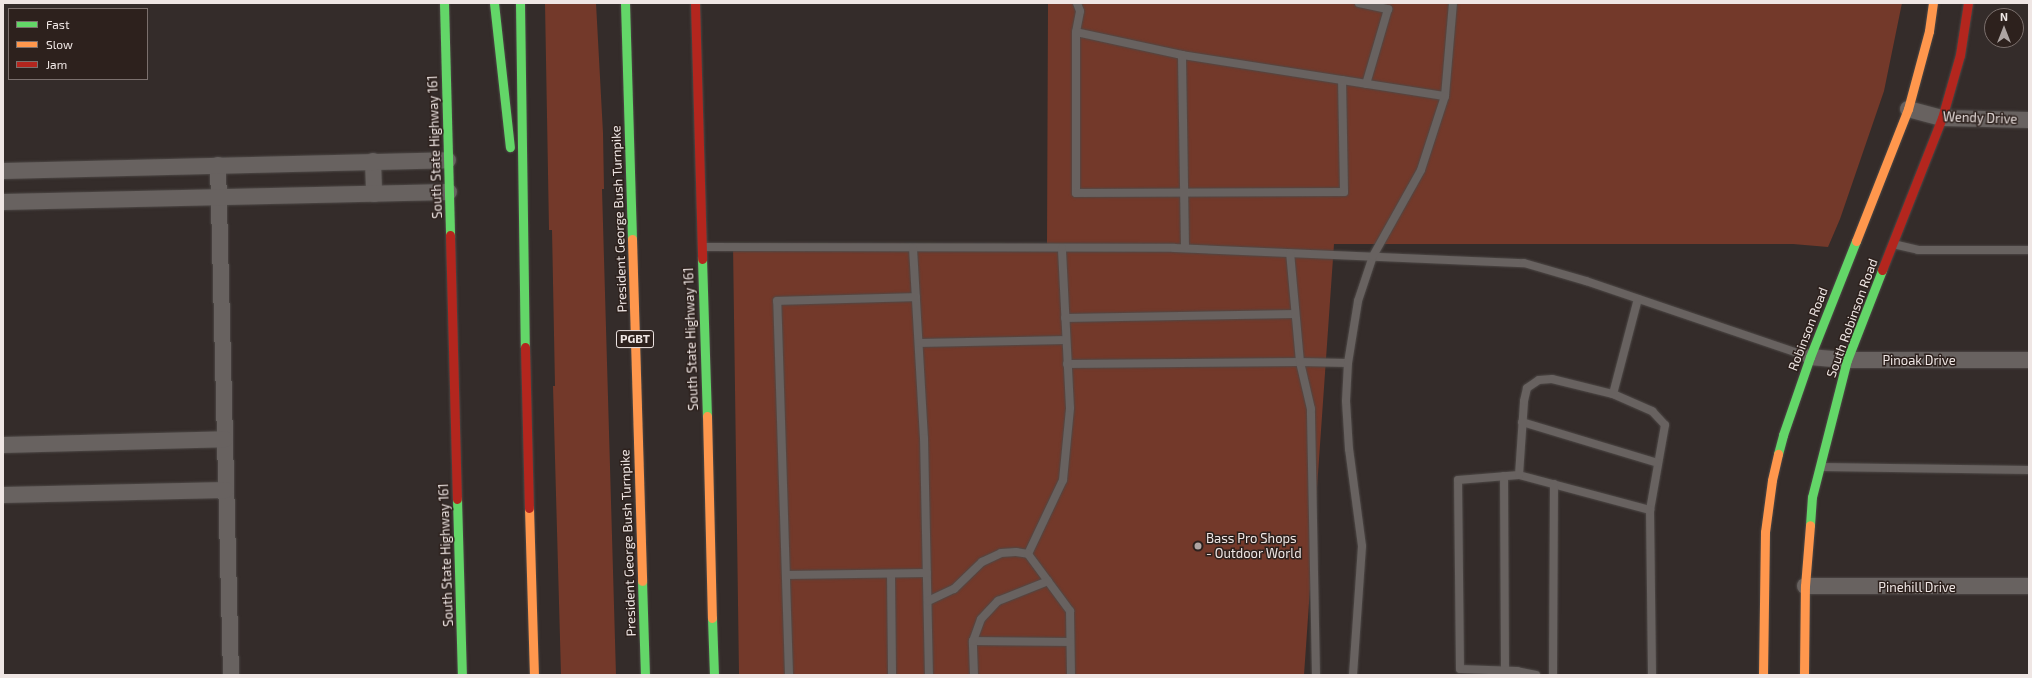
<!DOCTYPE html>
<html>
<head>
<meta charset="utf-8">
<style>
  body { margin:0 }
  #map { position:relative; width:2032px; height:678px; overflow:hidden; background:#342c2a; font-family:"Exo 2",sans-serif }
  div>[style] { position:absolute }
  .green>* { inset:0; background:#73392a }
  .roads { filter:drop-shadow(0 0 1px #4d4846) drop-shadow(0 0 1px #4d4846) }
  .lane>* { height:8px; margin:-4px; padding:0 4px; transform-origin:4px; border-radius:4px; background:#686260 }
  .street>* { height:16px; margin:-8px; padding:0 8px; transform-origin:8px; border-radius:8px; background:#686260 }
  .fast>* { height:9px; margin:-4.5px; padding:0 4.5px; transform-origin:4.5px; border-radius:4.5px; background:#63d668 }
  .slow>* { height:9px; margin:-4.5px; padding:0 4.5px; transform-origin:4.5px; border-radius:4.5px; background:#ff974d }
  .jam>* { height:9px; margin:-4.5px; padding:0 4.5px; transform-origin:4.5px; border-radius:4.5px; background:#b3261e }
  .dots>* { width:11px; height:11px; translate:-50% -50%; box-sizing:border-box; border:2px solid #2d211d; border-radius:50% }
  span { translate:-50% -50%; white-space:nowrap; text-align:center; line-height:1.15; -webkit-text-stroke:3px #2d211d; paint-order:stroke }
  .shield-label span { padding:1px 3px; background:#2d211d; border:1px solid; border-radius:3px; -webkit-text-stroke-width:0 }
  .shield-label { font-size:12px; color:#efe6e4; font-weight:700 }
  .street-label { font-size:13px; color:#efe6e4 }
  .poi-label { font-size:13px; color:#efe6e4 }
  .left { translate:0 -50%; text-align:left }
  .frame { position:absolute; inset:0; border:4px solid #efe6e4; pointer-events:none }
  .legend { position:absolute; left:8px; top:8px; width:140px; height:72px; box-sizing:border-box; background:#2d211d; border:1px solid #7b706d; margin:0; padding:5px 7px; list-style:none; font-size:12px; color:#efe6e4 }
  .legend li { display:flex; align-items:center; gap:8px; height:20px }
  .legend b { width:20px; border:1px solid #7b706d }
  .north { position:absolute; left:1984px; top:8px; width:40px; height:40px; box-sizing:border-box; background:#2d211d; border:1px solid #7b706d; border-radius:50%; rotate:0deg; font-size:11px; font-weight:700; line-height:16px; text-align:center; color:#efe6e4 }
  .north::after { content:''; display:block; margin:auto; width:14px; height:18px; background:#aea5a3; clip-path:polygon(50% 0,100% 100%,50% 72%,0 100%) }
</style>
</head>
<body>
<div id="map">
  <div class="green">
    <div style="clip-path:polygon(545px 3px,596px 3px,603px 133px,604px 189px,602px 189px,616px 675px,561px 675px,553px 386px,555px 386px,552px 230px,549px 230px)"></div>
    <div style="clip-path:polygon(1048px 3px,1902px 3px,1884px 91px,1840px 219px,1828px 247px,1793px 244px,1334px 244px,1304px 675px,739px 675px,733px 245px,1047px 245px)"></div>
  </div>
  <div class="roads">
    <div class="lane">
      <div style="left:1359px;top:3px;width:30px;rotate:12deg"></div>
      <div style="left:1388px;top:9px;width:78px;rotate:106.3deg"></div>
      <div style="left:1076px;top:32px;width:21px;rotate:-79deg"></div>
      <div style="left:1080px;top:11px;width:9px;rotate:-111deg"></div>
      <div style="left:1182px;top:55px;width:108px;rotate:-167.8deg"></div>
      <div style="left:1076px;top:32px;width:161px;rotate:90deg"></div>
      <div style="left:1076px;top:193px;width:268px;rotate:-0.2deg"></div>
      <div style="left:1344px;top:192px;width:112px;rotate:-91deg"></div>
      <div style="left:1893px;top:244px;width:26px;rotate:13deg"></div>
      <div style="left:1918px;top:250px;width:111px"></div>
      <div style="left:702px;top:247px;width:472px;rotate:0.1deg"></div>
      <div style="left:1174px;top:248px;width:350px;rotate:2.5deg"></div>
      <div style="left:1524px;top:263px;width:65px;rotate:16.2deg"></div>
      <div style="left:1586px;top:281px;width:236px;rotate:18.8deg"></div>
      <div style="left:913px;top:248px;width:190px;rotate:86.7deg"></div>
      <div style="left:924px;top:438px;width:237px;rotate:88.8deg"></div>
      <div style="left:1185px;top:248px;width:193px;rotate:-90.9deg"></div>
      <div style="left:1182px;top:55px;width:266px;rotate:8.9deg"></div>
      <div style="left:1445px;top:96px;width:93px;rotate:-85.1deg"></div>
      <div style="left:1065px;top:318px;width:230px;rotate:-1deg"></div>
      <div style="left:919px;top:343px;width:147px;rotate:-1.2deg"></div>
      <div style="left:1067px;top:364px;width:233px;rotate:-0.5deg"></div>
      <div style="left:1300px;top:362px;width:109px;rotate:-95.2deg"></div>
      <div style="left:1613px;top:394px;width:43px;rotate:23.6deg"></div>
      <div style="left:1652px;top:411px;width:19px;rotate:47deg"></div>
      <div style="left:1665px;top:425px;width:86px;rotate:100deg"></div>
      <div style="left:1650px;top:510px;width:165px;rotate:89.3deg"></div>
      <div style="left:1522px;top:422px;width:142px;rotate:16.8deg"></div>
      <div style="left:1822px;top:467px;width:207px;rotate:0.8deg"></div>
      <div style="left:1519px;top:475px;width:136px;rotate:15deg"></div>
      <div style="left:1504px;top:476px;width:199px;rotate:89.7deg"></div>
      <div style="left:1028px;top:554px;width:82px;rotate:-64.7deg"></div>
      <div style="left:1063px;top:480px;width:72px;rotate:-84.4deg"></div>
      <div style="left:1070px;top:408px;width:160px;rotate:-92.9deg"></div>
      <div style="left:891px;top:574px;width:101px;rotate:89.4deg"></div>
      <div style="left:786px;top:575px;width:141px;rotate:-0.8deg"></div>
      <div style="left:928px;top:601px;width:29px;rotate:-25deg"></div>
      <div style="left:954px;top:589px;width:39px;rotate:-44deg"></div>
      <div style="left:982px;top:562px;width:21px;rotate:-25deg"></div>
      <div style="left:1001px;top:553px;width:15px;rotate:-4deg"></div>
      <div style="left:1016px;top:552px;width:12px;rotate:9deg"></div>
      <div style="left:1028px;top:554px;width:71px;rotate:53.6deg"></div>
      <div style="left:1070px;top:611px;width:64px;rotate:89.1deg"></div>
      <div style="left:973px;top:641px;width:97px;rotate:0.6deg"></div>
      <div style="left:789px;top:675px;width:374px;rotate:-91.8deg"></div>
      <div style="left:777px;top:301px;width:139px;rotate:-1.6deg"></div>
      <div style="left:974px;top:675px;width:34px;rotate:-92deg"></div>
      <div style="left:973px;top:641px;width:23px;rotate:-70deg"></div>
      <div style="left:981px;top:619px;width:25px;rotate:-47deg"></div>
      <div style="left:998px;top:601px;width:54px;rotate:-21.8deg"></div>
      <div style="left:1316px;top:675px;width:266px;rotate:-91.1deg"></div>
      <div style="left:1311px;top:409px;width:48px;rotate:-103.2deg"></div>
      <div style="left:1300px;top:362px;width:48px;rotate:1.2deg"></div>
      <div style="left:1353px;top:675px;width:129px;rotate:-86deg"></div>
      <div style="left:1362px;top:546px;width:98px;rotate:-97.6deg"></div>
      <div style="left:1349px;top:449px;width:48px;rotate:-93.6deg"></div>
      <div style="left:1346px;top:401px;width:38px;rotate:-87deg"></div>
      <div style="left:1348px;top:363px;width:63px;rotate:-80.8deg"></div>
      <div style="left:1358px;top:301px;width:47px;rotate:-71.6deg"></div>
      <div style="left:1373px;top:256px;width:98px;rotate:-60.8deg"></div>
      <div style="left:1421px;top:170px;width:78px;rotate:-72deg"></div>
      <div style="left:1536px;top:675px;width:19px;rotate:-168deg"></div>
      <div style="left:1517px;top:671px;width:57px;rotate:-178deg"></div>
      <div style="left:1460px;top:669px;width:189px;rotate:-90.6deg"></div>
      <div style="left:1458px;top:480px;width:61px;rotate:-4.7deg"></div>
      <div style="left:1519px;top:475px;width:74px;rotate:-86.1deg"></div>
      <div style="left:1524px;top:401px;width:13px;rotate:-77deg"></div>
      <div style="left:1527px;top:388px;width:14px;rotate:-34deg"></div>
      <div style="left:1539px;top:380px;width:13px;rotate:-4deg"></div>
      <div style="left:1552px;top:379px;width:63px;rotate:13.8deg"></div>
      <div style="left:1613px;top:394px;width:98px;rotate:-75.3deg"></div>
      <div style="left:1553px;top:675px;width:191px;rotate:-89.7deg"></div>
    </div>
    <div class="street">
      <div style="left:1908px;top:109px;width:35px;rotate:15deg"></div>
      <div style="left:1942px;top:118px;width:87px;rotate:1.3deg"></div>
      <div style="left:373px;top:161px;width:33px;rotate:88deg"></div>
      <div style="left:218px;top:165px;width:510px;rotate:88.54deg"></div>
      <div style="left:3px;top:171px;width:445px;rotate:-1.4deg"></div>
      <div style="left:3px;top:202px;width:446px;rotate:-1.3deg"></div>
      <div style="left:1810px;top:357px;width:37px;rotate:5deg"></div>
      <div style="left:1847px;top:360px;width:182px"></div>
      <div style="left:3px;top:445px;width:222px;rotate:-1.5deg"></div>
      <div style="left:3px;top:495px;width:223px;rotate:-1.3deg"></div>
      <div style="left:1805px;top:586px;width:224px"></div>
    </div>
    <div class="fast">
      <div style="left:444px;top:3px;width:232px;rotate:88.5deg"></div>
      <div style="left:494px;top:3px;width:145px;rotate:83.7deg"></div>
      <div style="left:520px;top:3px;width:344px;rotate:89.2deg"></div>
      <div style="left:625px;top:3px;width:236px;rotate:88.3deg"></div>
      <div style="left:702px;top:259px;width:157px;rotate:88.2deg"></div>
      <div style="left:1778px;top:454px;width:20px;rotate:-75deg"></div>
      <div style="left:1783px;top:435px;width:83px;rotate:-70.9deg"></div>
      <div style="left:1810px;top:357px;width:125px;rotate:-68.4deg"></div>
      <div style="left:457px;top:499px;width:176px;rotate:88.4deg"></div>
      <div style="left:1810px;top:525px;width:28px;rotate:-86deg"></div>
      <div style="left:1812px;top:497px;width:141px;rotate:-75.7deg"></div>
      <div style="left:1847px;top:360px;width:97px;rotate:-68.7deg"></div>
      <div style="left:642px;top:581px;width:94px;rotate:88.2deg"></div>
      <div style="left:712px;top:618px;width:57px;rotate:88deg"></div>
    </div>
    <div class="slow">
      <div style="left:632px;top:239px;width:342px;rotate:88.3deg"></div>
      <div style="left:1856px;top:241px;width:142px;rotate:-68.5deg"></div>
      <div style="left:1908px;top:109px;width:81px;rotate:-74.9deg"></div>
      <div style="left:1929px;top:31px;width:28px;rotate:-82deg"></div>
      <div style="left:707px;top:416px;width:202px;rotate:88.6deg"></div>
      <div style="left:529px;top:508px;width:167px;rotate:88.3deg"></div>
      <div style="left:1763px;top:675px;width:143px;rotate:-89.2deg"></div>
      <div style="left:1765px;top:532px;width:52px;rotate:-82.3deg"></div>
      <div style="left:1772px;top:480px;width:27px;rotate:-77deg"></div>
      <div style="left:1804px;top:675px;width:89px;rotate:-89.4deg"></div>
      <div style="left:1805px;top:586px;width:61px;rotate:-85.3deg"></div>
    </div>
    <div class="jam">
      <div style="left:695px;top:3px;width:256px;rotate:88.4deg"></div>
      <div style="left:450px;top:235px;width:264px;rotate:88.5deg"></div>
      <div style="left:1882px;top:270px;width:163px;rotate:-68.5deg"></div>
      <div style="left:1942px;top:118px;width:66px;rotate:-74.1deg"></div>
      <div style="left:1960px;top:55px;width:53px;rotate:-81.3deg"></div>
      <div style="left:525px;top:347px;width:161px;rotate:88.6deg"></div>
    </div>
  </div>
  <div class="dots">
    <div style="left:1198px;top:546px;background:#aea5a3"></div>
  </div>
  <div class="shield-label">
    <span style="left:635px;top:339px">PGBT</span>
  </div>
  <div class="street-label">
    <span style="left:1980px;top:118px;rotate:2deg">Wendy Drive</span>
    <span style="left:435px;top:147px;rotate:-92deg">South State Highway 161</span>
    <span style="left:619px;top:219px;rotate:-92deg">President George Bush Turnpike</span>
    <span style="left:1852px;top:318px;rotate:-70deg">South Robinson Road</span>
    <span style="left:1808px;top:329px;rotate:-69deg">Robinson Road</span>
    <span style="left:691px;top:339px;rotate:-92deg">South State Highway 161</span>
    <span style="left:1919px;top:360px">Pinoak Drive</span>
    <span style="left:628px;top:543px;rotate:-92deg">President George Bush Turnpike</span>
    <span style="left:446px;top:555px;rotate:-92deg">South State Highway 161</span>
    <span style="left:1917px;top:587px">Pinehill Drive</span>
  </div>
  <div class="poi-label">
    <span class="left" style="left:1206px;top:546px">Bass Pro Shops<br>- Outdoor World</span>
  </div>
  <div class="frame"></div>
  <ul class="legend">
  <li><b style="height:5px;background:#63d668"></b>Fast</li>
  <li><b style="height:5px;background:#ff974d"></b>Slow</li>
  <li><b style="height:5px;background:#b3261e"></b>Jam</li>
  </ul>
  <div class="north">N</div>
</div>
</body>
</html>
